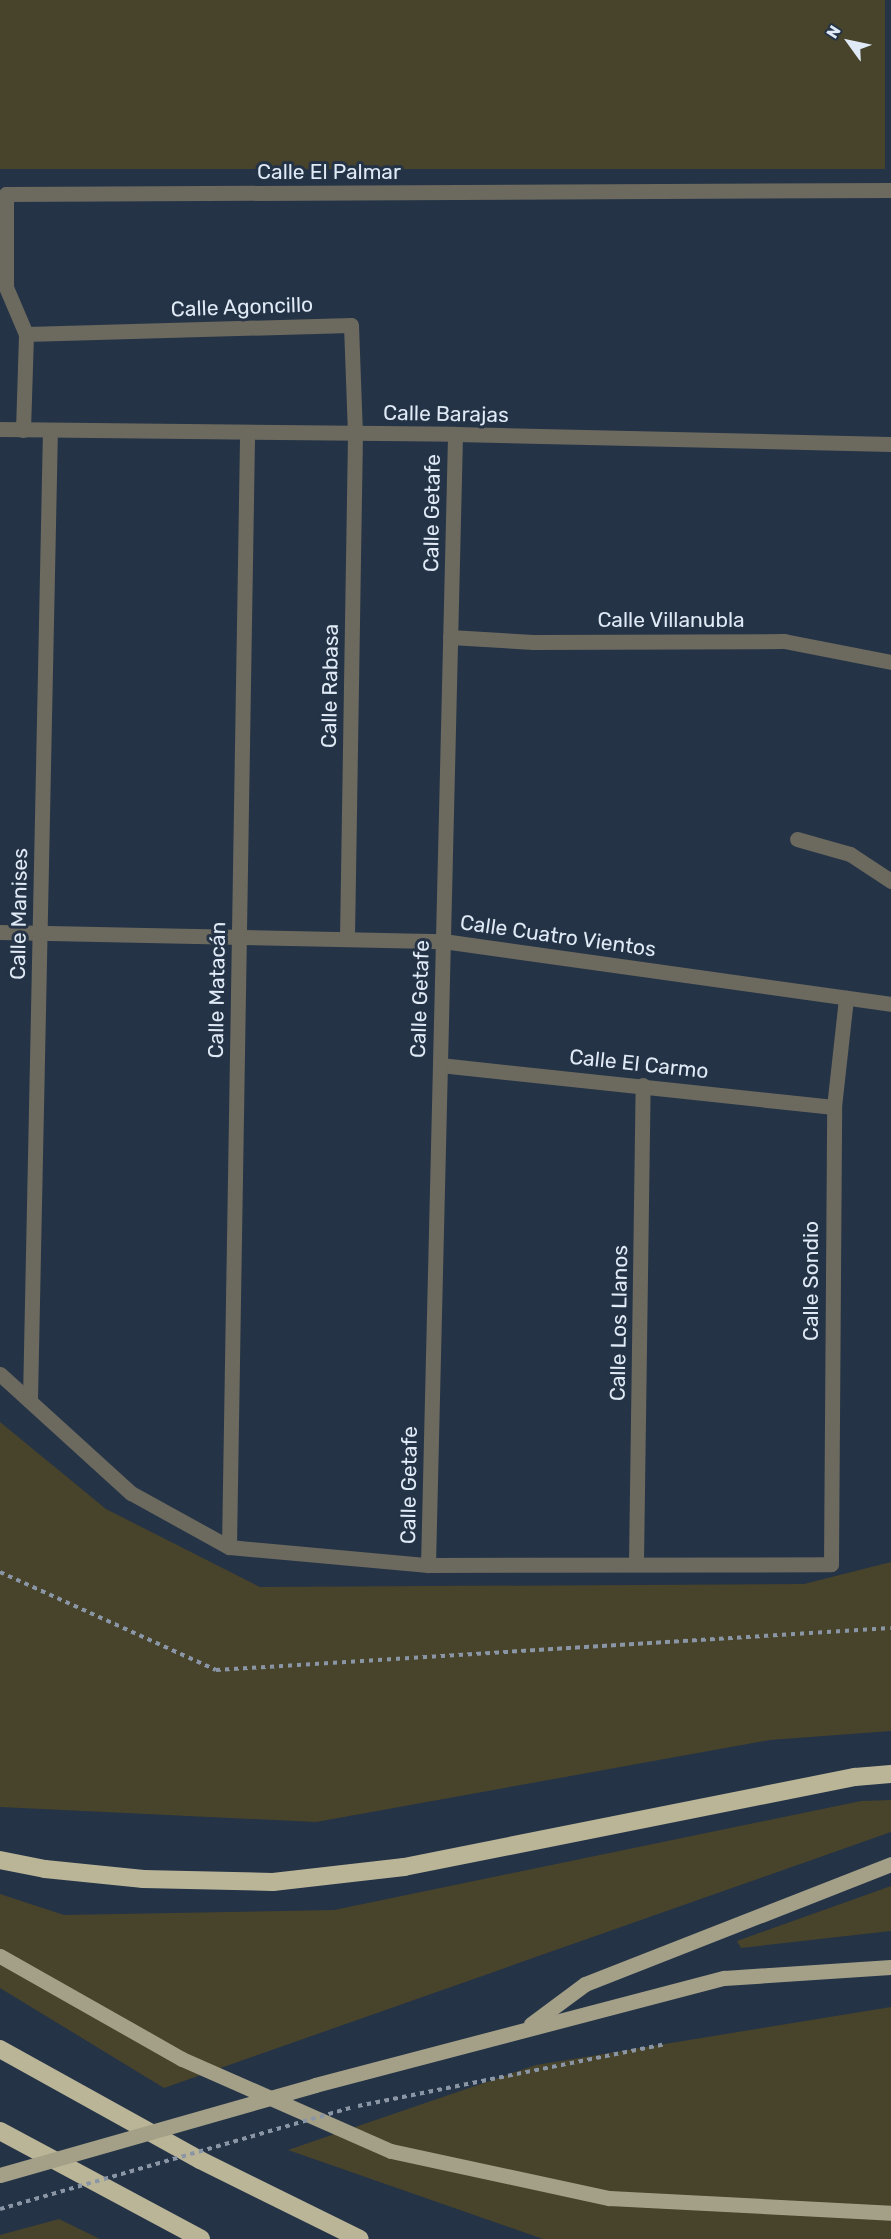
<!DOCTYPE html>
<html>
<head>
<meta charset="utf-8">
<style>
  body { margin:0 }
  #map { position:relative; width:891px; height:2239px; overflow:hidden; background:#243346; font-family:Rubik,sans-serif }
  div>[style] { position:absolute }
  .green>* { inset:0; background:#48432b; transform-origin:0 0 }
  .path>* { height:4px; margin-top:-2px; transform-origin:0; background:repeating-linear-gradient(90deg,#8a96a6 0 4.5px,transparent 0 9px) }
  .minor>* { height:15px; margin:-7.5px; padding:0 7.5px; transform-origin:7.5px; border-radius:7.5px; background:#6c695e }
  .major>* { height:15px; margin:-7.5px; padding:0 7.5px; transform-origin:7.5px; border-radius:7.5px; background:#a4a088 }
  .highway>* { height:18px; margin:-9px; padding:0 9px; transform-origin:9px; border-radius:9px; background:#bbb598 }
  .path-bridge>* { height:4px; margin-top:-2px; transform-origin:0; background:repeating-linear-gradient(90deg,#8a96a6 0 4.5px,transparent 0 9px) }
  .major-bridge>* { height:15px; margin:-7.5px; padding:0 7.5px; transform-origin:7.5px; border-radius:7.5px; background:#a4a088 }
  span { translate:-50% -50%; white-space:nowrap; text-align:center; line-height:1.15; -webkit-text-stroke:6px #243346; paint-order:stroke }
  .street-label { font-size:21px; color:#e0eaf6 }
  .north { position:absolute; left:819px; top:12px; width:60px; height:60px; -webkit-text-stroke:4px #243346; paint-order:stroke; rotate:303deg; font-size:16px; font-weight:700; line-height:24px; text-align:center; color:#e0eaf6 }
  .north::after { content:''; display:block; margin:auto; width:21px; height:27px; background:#e0eaf6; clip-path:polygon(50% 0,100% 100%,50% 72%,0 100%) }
</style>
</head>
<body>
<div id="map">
  <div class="green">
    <div style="left:0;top:0;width:885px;height:169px"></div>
    <div style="clip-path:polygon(0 1422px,106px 1509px,260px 1587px,804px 1584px,891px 1562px,891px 1731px,770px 1740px,316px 1822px,0 1807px)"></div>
    <div style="clip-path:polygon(891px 1800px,891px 1832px,164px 2088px,0 1988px,0 1894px,64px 1915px,334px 1910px,861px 1801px)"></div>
    <div style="clip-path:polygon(891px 1886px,891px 1931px,741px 1948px,737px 1941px)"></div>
    <div style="clip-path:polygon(891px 2007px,891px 2239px,543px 2239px,288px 2150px,536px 2065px)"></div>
    <div style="clip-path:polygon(59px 2219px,100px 2239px,0 2239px,0 2235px)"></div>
  </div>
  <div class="path">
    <div style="left:0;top:1572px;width:237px;rotate:24.4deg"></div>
    <div style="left:216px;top:1670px;width:676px;rotate:-3.56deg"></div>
    <div style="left:358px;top:2106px;width:314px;rotate:-11.4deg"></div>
  </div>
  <div class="minor">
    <div style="left:26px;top:334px;width:325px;rotate:-1.6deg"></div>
    <div style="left:351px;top:325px;width:109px;rotate:87.9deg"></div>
    <div style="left:355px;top:434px;width:505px;rotate:90.91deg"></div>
    <div style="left:0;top:429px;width:455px;rotate:0.6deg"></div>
    <div style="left:455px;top:434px;width:436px;rotate:1.3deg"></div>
    <div style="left:23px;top:430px;width:96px;rotate:-88.2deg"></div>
    <div style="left:26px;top:334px;width:51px;rotate:-113.1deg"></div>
    <div style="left:6px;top:287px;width:93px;rotate:-90deg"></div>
    <div style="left:6px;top:194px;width:885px;rotate:-0.26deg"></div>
    <div style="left:450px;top:637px;width:83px;rotate:3.4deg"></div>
    <div style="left:533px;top:642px;width:251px;rotate:-0.2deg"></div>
    <div style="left:784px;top:641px;width:109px;rotate:11.1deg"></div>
    <div style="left:797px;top:839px;width:55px;rotate:15.8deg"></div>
    <div style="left:850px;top:854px;width:49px;rotate:33.4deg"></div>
    <div style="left:0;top:932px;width:443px;rotate:1.2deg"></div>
    <div style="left:443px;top:941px;width:452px;rotate:8deg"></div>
    <div style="left:440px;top:1065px;width:396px;rotate:6.1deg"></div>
    <div style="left:0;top:1374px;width:177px;rotate:42.3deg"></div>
    <div style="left:131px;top:1493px;width:112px;rotate:28.9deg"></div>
    <div style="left:229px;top:1547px;width:200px;rotate:5.2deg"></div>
    <div style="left:428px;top:1565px;width:403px;rotate:-0.1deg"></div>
    <div style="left:831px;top:1564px;width:457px;rotate:-89.6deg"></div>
    <div style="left:834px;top:1107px;width:110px;rotate:-83.7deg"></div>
    <div style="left:30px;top:1399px;width:969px;rotate:-88.82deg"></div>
    <div style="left:229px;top:1547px;width:1114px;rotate:-89.07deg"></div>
    <div style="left:636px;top:1562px;width:477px;rotate:-89.2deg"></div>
    <div style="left:428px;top:1565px;width:1131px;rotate:-88.63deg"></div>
  </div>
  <div class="major">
    <div style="left:0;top:1956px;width:209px;rotate:29.5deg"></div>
    <div style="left:182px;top:2059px;width:228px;rotate:23.8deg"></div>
    <div style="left:391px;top:2151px;width:223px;rotate:12.2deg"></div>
    <div style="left:609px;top:2198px;width:282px;rotate:3deg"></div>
    <div style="left:531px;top:2024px;width:67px;rotate:-36.5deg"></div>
    <div style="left:585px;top:1984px;width:329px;rotate:-21.4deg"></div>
    <div style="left:315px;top:2085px;width:423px;rotate:-14.7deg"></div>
    <div style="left:724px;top:1978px;width:167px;rotate:-3.8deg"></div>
  </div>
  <div class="highway">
    <div style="left:0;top:1860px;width:46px;rotate:11.3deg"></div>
    <div style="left:45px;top:1869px;width:99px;rotate:5.8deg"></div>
    <div style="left:143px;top:1879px;width:130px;rotate:1.3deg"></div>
    <div style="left:273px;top:1882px;width:132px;rotate:-6.5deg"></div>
    <div style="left:404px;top:1867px;width:460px;rotate:-11.3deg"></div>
    <div style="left:855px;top:1777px;width:36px;rotate:-5deg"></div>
    <div style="left:0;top:2049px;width:229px;rotate:29deg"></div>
    <div style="left:200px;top:2160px;width:178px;rotate:26.3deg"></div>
    <div style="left:0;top:2131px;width:228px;rotate:28.2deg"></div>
  </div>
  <div class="path-bridge">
    <div style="left:0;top:2209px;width:368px;rotate:-16.1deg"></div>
  </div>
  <div class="major-bridge">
    <div style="left:0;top:2175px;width:328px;rotate:-15.9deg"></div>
  </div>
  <div class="street-label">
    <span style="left:329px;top:172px">Calle El Palmar</span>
    <span style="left:242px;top:307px;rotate:-2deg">Calle Agoncillo</span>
    <span style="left:446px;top:414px;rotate:1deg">Calle Barajas</span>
    <span style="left:432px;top:513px;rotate:-89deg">Calle Getafe</span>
    <span style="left:671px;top:620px">Calle Villanubla</span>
    <span style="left:330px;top:686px;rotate:-89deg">Calle Rabasa</span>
    <span style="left:19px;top:914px;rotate:-89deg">Calle Manises</span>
    <span style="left:558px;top:936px;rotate:8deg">Calle Cuatro Vientos</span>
    <span style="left:217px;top:990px;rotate:-89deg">Calle Matacán</span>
    <span style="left:420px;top:999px;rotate:-88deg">Calle Getafe</span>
    <span style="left:639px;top:1064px;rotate:6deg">Calle El Carmo</span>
    <span style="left:811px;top:1281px;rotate:-90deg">Calle Sondio</span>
    <span style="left:619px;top:1323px;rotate:-89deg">Calle Los Llanos</span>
    <span style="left:409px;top:1485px;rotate:-89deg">Calle Getafe</span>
  </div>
  <div class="north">N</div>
</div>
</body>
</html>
